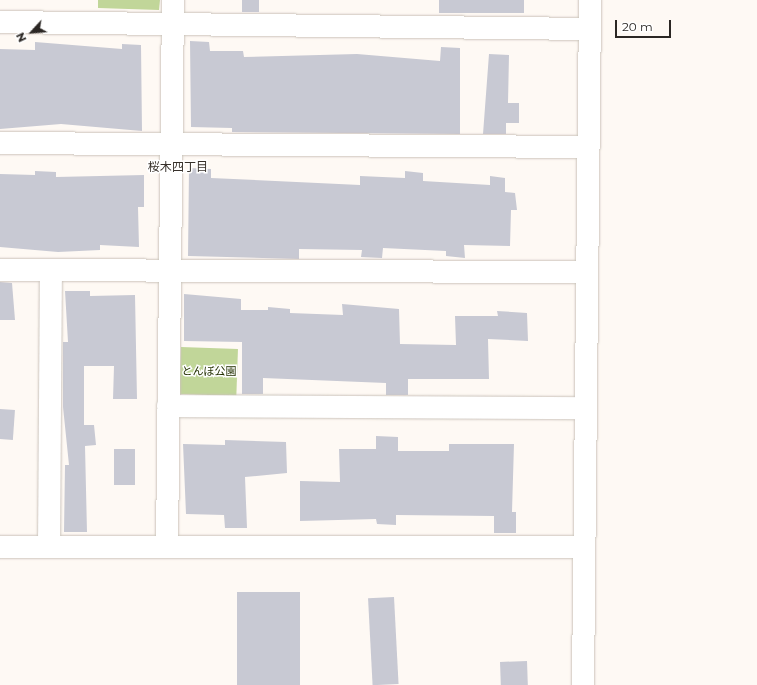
<!DOCTYPE html>
<html>
<head>
<meta charset="utf-8">
<style>
  body { margin:0 }
  #map { position:relative; width:757px; height:685px; overflow:hidden; background:#fef9f4; font-family:Montserrat,"Noto Sans JP",sans-serif }
  div>[style] { position:absolute }
  .green>* { inset:0; background:#c1d699; transform-origin:0 0 }
  .building>* { inset:0; background:#c8c9d3; transform-origin:0 0 }
  .roads { filter:drop-shadow(0 0 1px #cbc3bb) drop-shadow(0 0 1px #cbc3bb) }
  .minor>* { height:22px; margin:-11px; padding:0 11px; transform-origin:11px; border-radius:11px; background:#fff }
  span { translate:-50% -50%; white-space:nowrap; text-align:center; line-height:1.15; -webkit-text-stroke:3px #fff; paint-order:stroke }
  .park-label { font-size:11px; color:#233000 }
  .neighbourhood-label { font-size:12px; color:#37312b }
  .north { position:absolute; left:12px; top:12px; width:40px; height:40px; -webkit-text-stroke:3px #fff; paint-order:stroke; rotate:244deg; font-size:11px; font-weight:700; line-height:16px; text-align:center; color:#2b2724 }
  .north::after { content:''; display:block; margin:auto; width:14px; height:18px; background:#2b2724; clip-path:polygon(50% 0,100% 100%,50% 72%,0 100%) }
  .scale { position:absolute; left:615px; top:20px; width:56px; height:18px; box-sizing:border-box; border:2px solid #2b2724; border-top:0; padding-left:5px; font-size:12px; line-height:14px; white-space:nowrap; color:#2b2724; -webkit-text-stroke:3px #fff; paint-order:stroke }
</style>
</head>
<body>
<div id="map">
  <div class="green">
    <div style="clip-path:polygon(98px 0,160px 0,159px 10px,98px 8px)"></div>
    <div style="left:181px;top:347px;width:57px;height:47px;rotate:2deg"></div>
  </div>
  <div class="building">
    <div style="left:242px;top:0;width:17px;height:12px"></div>
    <div style="left:439px;top:0;width:85px;height:13px"></div>
    <div style="clip-path:polygon(190px 41px,209px 42px,210px 51px,243px 51px,244px 57px,357px 54px,440px 61px,441px 47px,460px 48px,460px 134px,232px 132px,232px 128px,191px 127px)"></div>
    <div style="clip-path:polygon(35px 42px,122px 49px,122px 44px,141px 45px,142px 131px,61px 124px,0 129px,0 49px,35px 50px)"></div>
    <div style="clip-path:polygon(489px 54px,509px 55px,508px 103px,519px 103px,519px 123px,506px 123px,506px 134px,483px 134px)"></div>
    <div style="clip-path:polygon(189px 168px,211px 169px,211px 178px,360px 185px,360px 176px,405px 178px,405px 171px,423px 173px,423px 181px,490px 185px,490px 176px,505px 178px,505px 192px,515px 193px,517px 210px,511px 210px,510px 246px,464px 245px,465px 258px,446px 256px,446px 251px,383px 248px,382px 258px,361px 257px,362px 250px,299px 249px,299px 259px,188px 256px)"></div>
    <div style="clip-path:polygon(35px 171px,56px 172px,56px 177px,144px 175px,144px 207px,138px 207px,139px 247px,100px 245px,100px 250px,58px 252px,0 247px,0 174px,35px 175px)"></div>
    <div style="clip-path:polygon(0 282px,12px 283px,15px 320px,0 320px)"></div>
    <div style="clip-path:polygon(65px 291px,90px 291px,90px 296px,135px 295px,137px 399px,113px 399px,114px 366px,84px 366px,84px 425px,94px 425px,96px 445px,85px 446px,87px 532px,64px 532px,65px 465px,69px 465px,63px 407px,63px 342px,68px 342px)"></div>
    <div style="clip-path:polygon(184px 294px,241px 299px,241px 310px,268px 310px,268px 307px,290px 309px,290px 313px,343px 315px,342px 304px,399px 309px,400px 344px,456px 345px,455px 316px,498px 316px,497px 311px,527px 313px,528px 341px,488px 339px,489px 379px,408px 379px,408px 395px,386px 395px,386px 383px,263px 378px,263px 394px,242px 394px,242px 342px,184px 341px)"></div>
    <div style="left:0;top:409px;width:15px;height:30px;rotate:4deg"></div>
    <div style="clip-path:polygon(376px 436px,398px 437px,398px 451px,449px 451px,449px 444px,514px 444px,512px 512px,516px 512px,516px 533px,494px 533px,494px 516px,396px 515px,396px 525px,377px 524px,376px 519px,300px 521px,300px 481px,340px 482px,339px 449px,376px 449px)"></div>
    <div style="clip-path:polygon(225px 440px,286px 442px,287px 473px,245px 477px,247px 528px,225px 528px,224px 515px,186px 514px,183px 444px,225px 445px)"></div>
    <div style="left:114px;top:449px;width:21px;height:36px"></div>
    <div style="left:237px;top:592px;width:63px;height:93px"></div>
    <div style="left:394px;top:597px;width:87px;height:26px;rotate:87deg"></div>
    <div style="left:527px;top:661px;width:24px;height:27px;rotate:88deg"></div>
  </div>
  <div class="roads">
    <div class="minor">
      <div style="left:0;top:22px;width:589px;rotate:0.68deg"></div>
      <div style="left:0;top:143px;width:588px;rotate:0.39deg"></div>
      <div style="left:0;top:270px;width:587px;rotate:0.2deg"></div>
      <div style="left:168px;top:406px;width:418px;rotate:0.3deg"></div>
      <div style="left:0;top:547px;width:584px"></div>
      <div style="left:49px;top:547px;width:277px;rotate:-89.6deg"></div>
      <div style="left:167px;top:547px;width:547px;rotate:-89.37deg"></div>
      <div style="left:583px;top:685px;width:685px;rotate:-89.41deg"></div>
    </div>
  </div>
  <div class="park-label">
    <span style="left:209px;top:371px">とんぼ公園</span>
  </div>
  <div class="neighbourhood-label">
    <span style="left:178px;top:167px">桜木四丁目</span>
  </div>
  <div class="north">N</div>
  <div class="scale">20 m</div>
</div>
</body>
</html>
